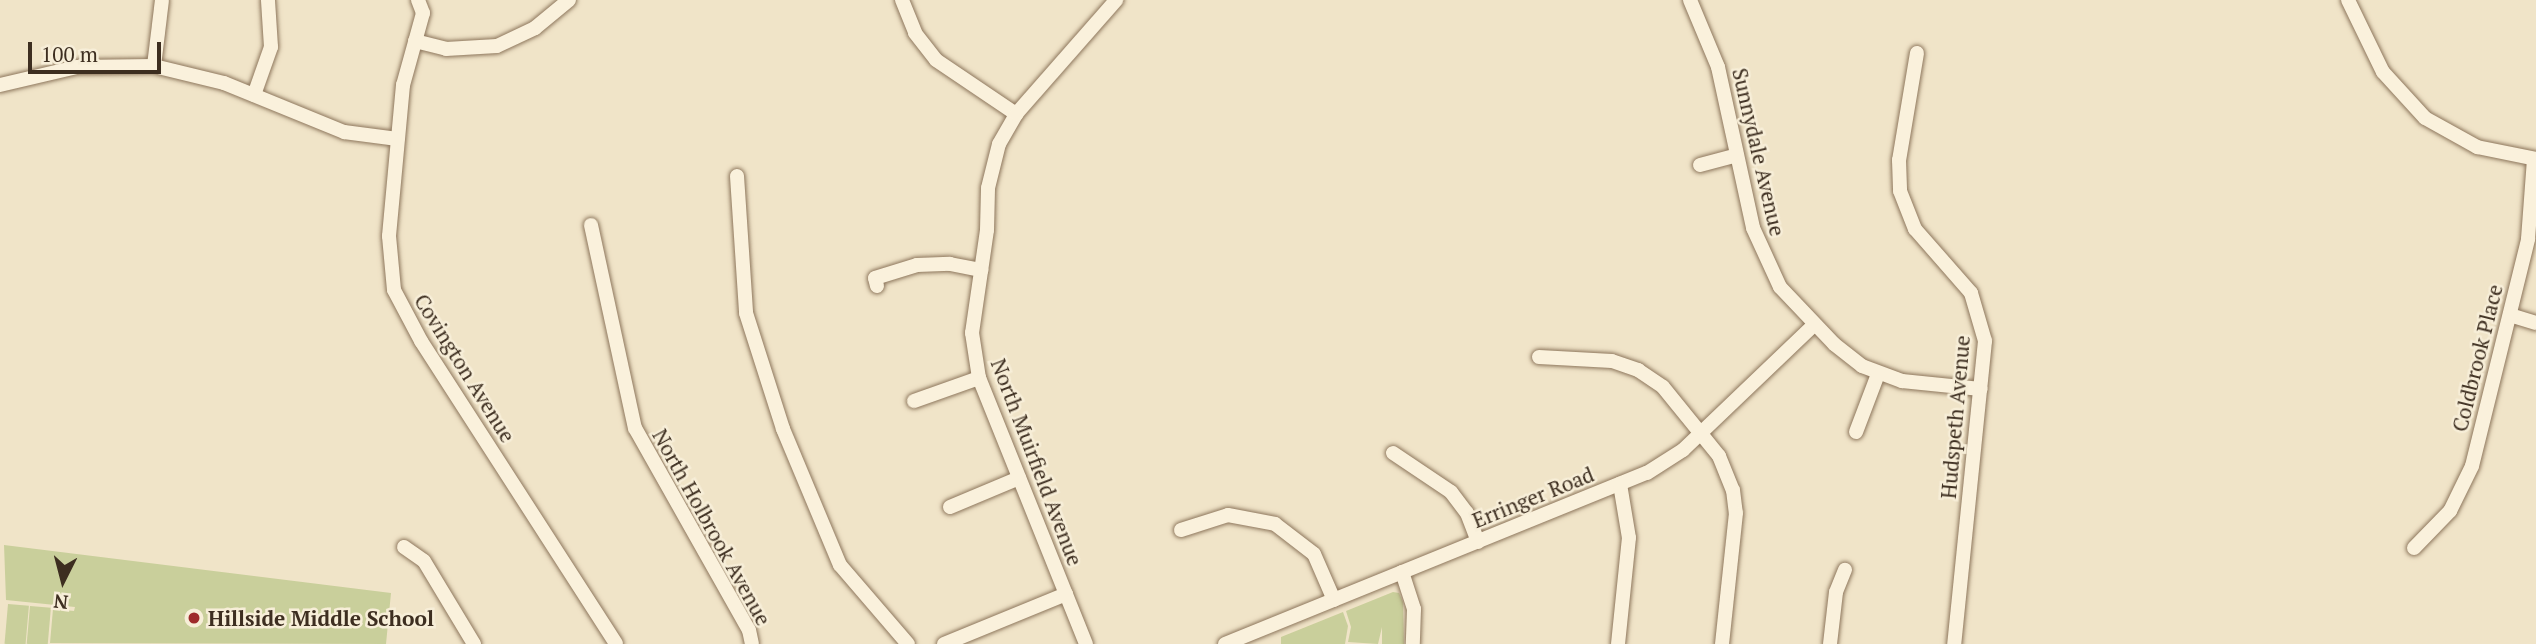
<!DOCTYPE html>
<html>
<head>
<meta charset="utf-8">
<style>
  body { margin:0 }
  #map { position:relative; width:2536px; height:644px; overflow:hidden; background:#f0e4c8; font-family:"PT Serif",serif }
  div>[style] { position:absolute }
  .green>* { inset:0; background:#c9cf9b; transform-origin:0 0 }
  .roads { filter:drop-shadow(0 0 2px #8d765c) drop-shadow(0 0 2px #8d765c) }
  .minor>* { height:14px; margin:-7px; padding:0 7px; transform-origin:7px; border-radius:7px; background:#faf1dc }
  .dots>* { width:19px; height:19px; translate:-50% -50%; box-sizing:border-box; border:4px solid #f7eed8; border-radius:50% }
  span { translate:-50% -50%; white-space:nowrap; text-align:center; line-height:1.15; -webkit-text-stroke:5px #f7eed8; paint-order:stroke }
  .street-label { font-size:21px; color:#3d2e20 }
  .poi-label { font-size:21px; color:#3d2e20; font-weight:700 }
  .left { translate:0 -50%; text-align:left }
  .north { position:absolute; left:28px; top:546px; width:70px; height:70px; -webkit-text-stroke:5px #f7eed8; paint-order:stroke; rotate:186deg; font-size:19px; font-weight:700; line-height:28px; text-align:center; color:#3d2e20 }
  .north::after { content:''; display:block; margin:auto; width:24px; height:32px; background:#3d2e20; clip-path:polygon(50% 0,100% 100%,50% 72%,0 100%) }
  .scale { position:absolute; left:28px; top:42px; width:133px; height:32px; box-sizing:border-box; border:4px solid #3d2e20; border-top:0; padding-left:9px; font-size:21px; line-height:24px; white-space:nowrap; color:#3d2e20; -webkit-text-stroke:5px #f7eed8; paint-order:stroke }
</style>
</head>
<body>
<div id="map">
  <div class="green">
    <div style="clip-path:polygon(4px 545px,391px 593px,386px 644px,50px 643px,53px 609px,74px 611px,75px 607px,6px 600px)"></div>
    <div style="clip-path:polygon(1393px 592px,1399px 593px,1403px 602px,1404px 644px,1382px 644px,1382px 627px,1378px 644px,1348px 642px,1351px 627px,1346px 611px)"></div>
    <div style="left:8px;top:604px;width:21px;height:40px;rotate:5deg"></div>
    <div style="left:30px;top:606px;width:21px;height:38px;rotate:5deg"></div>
    <div style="clip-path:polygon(1343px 612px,1348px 626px,1345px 644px,1281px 644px,1281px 637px)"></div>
  </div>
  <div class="roads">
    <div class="minor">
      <div style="left:418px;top:0;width:14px;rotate:69deg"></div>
      <div style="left:423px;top:13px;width:75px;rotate:105.5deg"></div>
      <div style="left:403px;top:85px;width:152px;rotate:95.3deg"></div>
      <div style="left:389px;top:236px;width:54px;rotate:84.7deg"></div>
      <div style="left:394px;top:290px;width:58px;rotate:62.1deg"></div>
      <div style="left:421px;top:341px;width:360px;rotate:57.2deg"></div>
      <div style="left:902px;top:0;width:35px;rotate:68deg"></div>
      <div style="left:915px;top:33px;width:34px;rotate:52deg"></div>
      <div style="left:936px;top:60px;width:97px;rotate:34deg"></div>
      <div style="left:1690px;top:0;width:73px;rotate:67.3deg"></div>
      <div style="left:1718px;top:67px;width:165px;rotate:77.7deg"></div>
      <div style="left:1753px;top:228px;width:65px;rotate:65.4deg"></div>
      <div style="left:1780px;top:287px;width:79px;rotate:46.5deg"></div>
      <div style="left:1834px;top:344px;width:36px;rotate:38deg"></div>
      <div style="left:1862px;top:366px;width:43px;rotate:20.6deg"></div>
      <div style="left:1902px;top:381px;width:79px;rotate:5.8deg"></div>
      <div style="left:2348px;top:0;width:80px;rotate:64.1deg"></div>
      <div style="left:2383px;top:72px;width:62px;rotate:47.6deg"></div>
      <div style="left:2425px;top:118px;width:60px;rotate:29.1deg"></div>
      <div style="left:2477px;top:147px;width:60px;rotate:11.5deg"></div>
      <div style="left:415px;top:41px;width:32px;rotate:14deg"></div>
      <div style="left:446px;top:49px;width:51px;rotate:-3.4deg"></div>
      <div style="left:497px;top:46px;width:42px;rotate:-25.3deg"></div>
      <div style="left:535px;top:28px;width:44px;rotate:-39.5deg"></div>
      <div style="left:1917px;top:53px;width:109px;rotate:99.5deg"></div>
      <div style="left:1899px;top:160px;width:31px;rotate:88deg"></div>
      <div style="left:1900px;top:191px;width:41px;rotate:68.5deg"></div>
      <div style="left:1915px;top:229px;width:85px;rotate:48.8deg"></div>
      <div style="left:1971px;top:293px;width:50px;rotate:73.7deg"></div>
      <div style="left:1985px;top:341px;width:305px;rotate:95.8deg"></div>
      <div style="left:154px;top:66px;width:66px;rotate:-83.1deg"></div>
      <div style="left:0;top:85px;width:79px;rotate:-13.2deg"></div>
      <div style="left:77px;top:67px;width:77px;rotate:-0.7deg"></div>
      <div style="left:154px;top:66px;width:72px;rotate:13.7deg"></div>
      <div style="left:224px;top:83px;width:130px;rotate:22.2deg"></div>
      <div style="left:344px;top:132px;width:54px;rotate:7.4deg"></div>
      <div style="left:254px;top:95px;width:51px;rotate:-70.5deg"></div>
      <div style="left:271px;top:47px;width:47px;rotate:-93.7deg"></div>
      <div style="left:1700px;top:165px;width:38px;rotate:-15deg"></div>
      <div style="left:737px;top:176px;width:137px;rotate:86.2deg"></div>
      <div style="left:746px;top:313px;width:122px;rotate:72.3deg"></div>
      <div style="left:783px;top:429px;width:147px;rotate:67.3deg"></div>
      <div style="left:840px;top:565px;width:104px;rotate:49.3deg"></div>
      <div style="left:591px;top:225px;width:208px;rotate:77.8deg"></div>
      <div style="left:635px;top:428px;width:232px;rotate:60.6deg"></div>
      <div style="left:749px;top:630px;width:14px;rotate:78deg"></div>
      <div style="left:877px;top:286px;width:8px;rotate:-104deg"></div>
      <div style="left:875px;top:278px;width:44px;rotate:-17.2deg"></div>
      <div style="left:917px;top:265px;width:33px;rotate:-2deg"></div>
      <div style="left:950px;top:264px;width:32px;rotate:11deg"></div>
      <div style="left:2510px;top:315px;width:27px;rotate:17deg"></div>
      <div style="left:1539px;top:357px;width:73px;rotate:3.1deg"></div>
      <div style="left:1612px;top:361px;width:28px;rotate:19deg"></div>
      <div style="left:1638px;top:370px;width:30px;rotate:34deg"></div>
      <div style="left:1663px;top:387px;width:89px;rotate:50.9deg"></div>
      <div style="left:1719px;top:456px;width:37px;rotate:68deg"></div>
      <div style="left:1733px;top:490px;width:23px;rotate:83deg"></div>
      <div style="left:1736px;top:513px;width:132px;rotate:96.1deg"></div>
      <div style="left:914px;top:401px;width:69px;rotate:-19.5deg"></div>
      <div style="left:1856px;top:432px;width:62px;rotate:-69.2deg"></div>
      <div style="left:1393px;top:453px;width:70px;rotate:33.9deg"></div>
      <div style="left:1451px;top:492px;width:26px;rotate:53deg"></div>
      <div style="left:1467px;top:513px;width:31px;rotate:69deg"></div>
      <div style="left:950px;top:507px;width:75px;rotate:-22.8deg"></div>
      <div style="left:1181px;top:530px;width:49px;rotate:-17.7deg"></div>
      <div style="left:1228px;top:515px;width:48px;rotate:10.8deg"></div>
      <div style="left:1275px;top:524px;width:49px;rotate:37.6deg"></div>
      <div style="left:1314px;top:554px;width:50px;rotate:66.5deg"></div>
      <div style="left:404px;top:547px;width:24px;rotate:35deg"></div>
      <div style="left:424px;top:561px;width:97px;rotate:58.9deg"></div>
      <div style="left:2414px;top:548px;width:52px;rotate:-45.8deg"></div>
      <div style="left:2450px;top:511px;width:50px;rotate:-63.9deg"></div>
      <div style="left:2472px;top:466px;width:234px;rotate:-76.1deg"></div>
      <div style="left:2528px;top:239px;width:80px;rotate:-85.7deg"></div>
      <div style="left:1402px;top:572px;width:39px;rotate:72deg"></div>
      <div style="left:1414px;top:609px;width:35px;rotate:92deg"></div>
      <div style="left:944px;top:644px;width:132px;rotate:-22.3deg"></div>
      <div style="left:1086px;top:644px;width:287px;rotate:-111.9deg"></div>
      <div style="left:979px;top:378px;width:46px;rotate:-98.8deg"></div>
      <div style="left:972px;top:333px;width:104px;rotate:-81.7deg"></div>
      <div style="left:987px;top:230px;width:42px;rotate:-88.6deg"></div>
      <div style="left:988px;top:188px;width:45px;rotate:-76deg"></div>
      <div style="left:999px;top:144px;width:34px;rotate:-60deg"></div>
      <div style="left:1016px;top:114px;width:152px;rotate:-48.7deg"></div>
      <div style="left:1225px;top:644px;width:455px;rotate:-22.1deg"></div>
      <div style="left:1647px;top:473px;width:43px;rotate:-32.6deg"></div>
      <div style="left:1683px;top:450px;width:182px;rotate:-43.7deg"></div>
      <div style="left:1618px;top:644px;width:107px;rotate:-84.1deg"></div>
      <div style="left:1629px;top:538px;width:55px;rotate:-99.5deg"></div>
      <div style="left:1830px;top:644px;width:52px;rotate:-83.4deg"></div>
      <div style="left:1836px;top:592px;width:24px;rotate:-68deg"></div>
    </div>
  </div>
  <div class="dots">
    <div style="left:194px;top:618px;background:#9e2a2b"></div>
  </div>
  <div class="street-label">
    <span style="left:1759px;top:152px;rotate:77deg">Sunnydale Avenue</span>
    <span style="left:2477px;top:358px;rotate:-76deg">Coldbrook Place</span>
    <span style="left:465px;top:368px;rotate:58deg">Covington Avenue</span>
    <span style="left:1955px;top:417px;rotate:-85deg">Hudspeth Avenue</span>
    <span style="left:1037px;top:462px;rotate:69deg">North Muirfield Avenue</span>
    <span style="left:1533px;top:497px;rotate:-22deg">Erringer Road</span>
    <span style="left:712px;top:527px;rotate:61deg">North Holbrook Avenue</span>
  </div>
  <div class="poi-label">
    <span class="left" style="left:208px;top:618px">Hillside Middle School</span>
  </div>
  <div class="north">N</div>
  <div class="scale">100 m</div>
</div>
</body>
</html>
